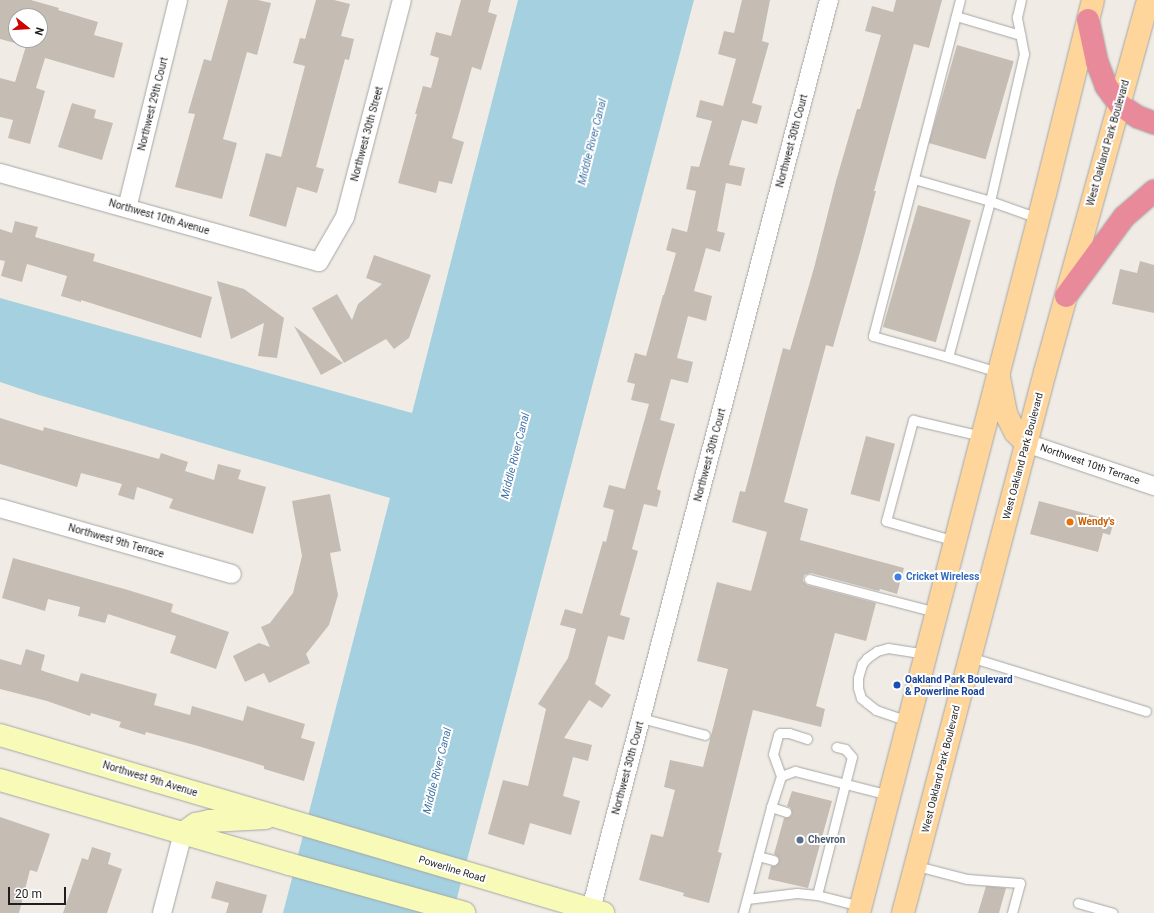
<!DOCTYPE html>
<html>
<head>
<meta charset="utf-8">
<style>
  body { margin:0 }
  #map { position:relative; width:1154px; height:913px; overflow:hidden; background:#f0ece5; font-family:Roboto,sans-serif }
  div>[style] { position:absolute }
  .water>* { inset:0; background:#a4d0df }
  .building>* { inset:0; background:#c5bcb4; transform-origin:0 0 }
  .roads { filter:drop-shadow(0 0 1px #a6a6a6) drop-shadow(0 0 1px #a6a6a6) }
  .service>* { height:9px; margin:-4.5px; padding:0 4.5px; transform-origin:4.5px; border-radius:4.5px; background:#fff }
  .minor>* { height:18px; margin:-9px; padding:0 9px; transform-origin:9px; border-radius:9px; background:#fff }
  .secondary>* { height:22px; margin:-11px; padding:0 11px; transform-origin:11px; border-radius:11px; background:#f7fbb7 }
  .primary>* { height:22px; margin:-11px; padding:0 11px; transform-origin:11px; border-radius:11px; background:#fed59b }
  .motorway>* { height:22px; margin:-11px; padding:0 11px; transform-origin:11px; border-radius:11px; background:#e98a9b }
  .dots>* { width:11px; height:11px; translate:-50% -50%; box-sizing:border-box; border:2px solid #fff; border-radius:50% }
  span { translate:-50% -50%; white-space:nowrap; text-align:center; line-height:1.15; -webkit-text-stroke:4px #fff; paint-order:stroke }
  .street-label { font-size:10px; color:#1f1f1f }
  .food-label { font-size:10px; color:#c56008; font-weight:700 }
  .left { translate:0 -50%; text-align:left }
  .shop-label { font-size:10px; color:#366cbe; font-weight:700 }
  .transit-label { font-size:10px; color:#164399; font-weight:700 }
  .service-label { font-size:10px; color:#4e5e75; font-weight:700 }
  .water-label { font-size:11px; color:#4576a9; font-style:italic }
  .north { position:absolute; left:8px; top:8px; width:40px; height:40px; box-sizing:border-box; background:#fff; border:1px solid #a5a5a5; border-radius:50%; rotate:107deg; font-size:11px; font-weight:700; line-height:16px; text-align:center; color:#1f1f1f }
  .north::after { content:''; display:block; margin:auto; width:14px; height:18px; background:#cd0300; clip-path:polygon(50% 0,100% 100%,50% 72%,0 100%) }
  .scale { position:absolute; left:8px; top:887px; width:58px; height:18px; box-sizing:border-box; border:2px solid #1f1f1f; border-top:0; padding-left:5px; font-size:12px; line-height:14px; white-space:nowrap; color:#1f1f1f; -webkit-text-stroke:3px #fff; paint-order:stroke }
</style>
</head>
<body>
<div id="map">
  <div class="water">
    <div style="clip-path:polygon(518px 0,694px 0,453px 913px,283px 913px,390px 498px,39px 395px,0 382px,0 298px,412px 413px)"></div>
  </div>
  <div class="building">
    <div style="clip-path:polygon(evenodd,0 0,31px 0,59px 8px,58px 10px,98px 22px,94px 35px,123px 43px,114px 78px,45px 58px,36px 88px,45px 91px,30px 144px,8px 138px,13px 120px,0 117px,0 78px,15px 82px,26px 46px,0 39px,0 0,16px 16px,40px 16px,40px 40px,16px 40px,16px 16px)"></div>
    <div style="clip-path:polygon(228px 0,258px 0,271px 3px,257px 55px,247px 52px,223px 139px,237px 143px,222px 199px,175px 187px,195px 114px,188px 113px,204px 59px,211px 61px)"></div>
    <div style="clip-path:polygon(316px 0,334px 0,350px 4px,341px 36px,354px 39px,349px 60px,345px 59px,316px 167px,324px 169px,317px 193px,297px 187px,286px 227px,249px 216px,266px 153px,281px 157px,305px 66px,293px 63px,300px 38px,305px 39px)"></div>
    <div style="clip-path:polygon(461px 0,491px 0,488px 12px,497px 15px,481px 70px,472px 67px,452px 138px,464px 142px,452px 184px,439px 181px,436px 193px,398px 183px,417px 114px,415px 114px,423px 86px,431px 88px,439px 58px,430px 55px,436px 32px,451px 36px)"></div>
    <div style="clip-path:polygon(742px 0,770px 0,762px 41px,769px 43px,752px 103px,762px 106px,757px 124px,742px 120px,729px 165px,745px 168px,741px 186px,726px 183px,717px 231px,725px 233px,720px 252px,706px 248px,694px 291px,712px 296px,706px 321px,688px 316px,677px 358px,693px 362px,688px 383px,671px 379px,660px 420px,675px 424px,657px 489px,661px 491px,657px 507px,644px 504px,632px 549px,638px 551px,620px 615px,630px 618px,624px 640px,608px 636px,595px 684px,611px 695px,602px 708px,589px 700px,564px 738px,592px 745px,588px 761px,573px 757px,563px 796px,580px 801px,571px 835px,530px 823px,524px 845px,488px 834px,503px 780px,528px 786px,546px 709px,538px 704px,568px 658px,576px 629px,560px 625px,565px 609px,582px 614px,603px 541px,606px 542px,614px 510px,603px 507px,609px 485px,625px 489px,649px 404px,631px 400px,635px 384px,627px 382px,635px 353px,646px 356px,663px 295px,664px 295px,676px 253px,666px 250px,672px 228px,687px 232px,696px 191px,686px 189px,691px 166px,699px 167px,712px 121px,696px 117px,700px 100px,723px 106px,736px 59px,718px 54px,724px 31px,734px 33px)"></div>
    <div style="clip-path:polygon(896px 0,942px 0,929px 48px,914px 44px,874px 191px,876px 191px,860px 252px,833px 347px,826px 345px,784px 502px,808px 509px,800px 540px,904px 568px,897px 594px,880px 589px,879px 591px,811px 573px,804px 575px,803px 581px,807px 585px,876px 603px,866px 641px,835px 633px,816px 706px,825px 709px,821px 727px,753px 710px,718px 852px,722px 853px,709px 903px,683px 896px,684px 893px,639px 880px,651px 834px,663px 837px,675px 790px,664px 787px,670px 760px,703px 767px,728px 669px,697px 661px,709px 613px,717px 582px,751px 591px,767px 532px,732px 522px,740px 491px,745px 492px,783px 348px,790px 350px,814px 268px,836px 181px,857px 109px,860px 109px,881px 35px,865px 31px,872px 6px,893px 12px)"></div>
    <div style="left:957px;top:45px;width:59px;height:102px;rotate:16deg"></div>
    <div style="clip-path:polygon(72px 103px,96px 110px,94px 118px,113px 123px,102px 160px,58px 147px)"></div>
    <div style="left:918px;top:205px;width:55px;height:127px;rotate:16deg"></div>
    <div style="clip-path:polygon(15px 221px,38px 227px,35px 237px,95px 254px,93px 261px,212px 297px,201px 338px,81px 300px,81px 302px,61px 296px,67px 276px,27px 264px,22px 282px,1px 276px,5px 261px,0 260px,0 229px,12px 233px)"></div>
    <div style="clip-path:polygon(374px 255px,431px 275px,409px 338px,394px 349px,386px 339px,344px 363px,312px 308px,337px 294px,352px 320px,358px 304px,382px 284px,366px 278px)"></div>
    <div style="clip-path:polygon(1140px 261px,1154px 265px,1154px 313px,1112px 304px,1120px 269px,1137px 273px)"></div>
    <div style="clip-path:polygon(217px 281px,244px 289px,284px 318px,277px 358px,258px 356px,264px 323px,231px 339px)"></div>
    <div style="clip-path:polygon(294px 326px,343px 363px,321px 375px)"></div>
    <div style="clip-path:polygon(0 418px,43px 431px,44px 427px,159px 459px,161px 453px,188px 462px,185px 471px,214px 480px,218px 464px,241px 470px,238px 479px,266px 487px,253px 534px,169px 508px,173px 499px,137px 487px,134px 500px,118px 495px,122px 484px,81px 473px,77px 487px,0 464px)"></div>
    <div style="left:866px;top:436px;width:30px;height:60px;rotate:15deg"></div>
    <div style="clip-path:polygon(330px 494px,341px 551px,330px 553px,338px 595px,329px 625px,306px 654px,310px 663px,269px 683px,264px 673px,245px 682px,233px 656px,259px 643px,270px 647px,261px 627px,270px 623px,293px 593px,302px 556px,292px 501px)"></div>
    <div style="clip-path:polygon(1039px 501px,1114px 521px,1110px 535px,1103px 533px,1098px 552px,1030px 534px)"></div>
    <div style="clip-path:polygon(13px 558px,128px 590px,173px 604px,171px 612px,229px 632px,216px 669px,170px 653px,176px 636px,108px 614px,105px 623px,78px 616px,80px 607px,48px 599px,45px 611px,2px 598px)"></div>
    <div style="clip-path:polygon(26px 649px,45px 655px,41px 670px,46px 672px,78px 682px,81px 673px,157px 694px,154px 705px,190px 715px,192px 706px,243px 721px,247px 706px,305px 724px,301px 738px,315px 742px,304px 781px,264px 769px,264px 766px,198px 746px,146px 732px,145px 735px,119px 727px,121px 722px,91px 713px,90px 716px,47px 701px,0 689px,0 659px,21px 665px)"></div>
    <div style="clip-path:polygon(792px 791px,832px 801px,808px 888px,768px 879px,771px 866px,775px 866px,779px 862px,779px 858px,774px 854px,784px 818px,790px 817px,792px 814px,791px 808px,787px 806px)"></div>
    <div style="clip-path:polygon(0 817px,50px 834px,37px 872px,30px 870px,19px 913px,0 913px)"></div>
    <div style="clip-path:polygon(92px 847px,111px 853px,108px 864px,122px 869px,107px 913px,63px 913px,82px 858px,88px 860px)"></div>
    <div style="clip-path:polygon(216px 881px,267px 895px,262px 913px,226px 913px,229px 903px,211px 898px)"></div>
    <div style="clip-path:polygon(986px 886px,1006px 888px,999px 913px,978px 913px)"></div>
  </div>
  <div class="roads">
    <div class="service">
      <div style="left:956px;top:16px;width:67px;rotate:16.5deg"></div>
      <div style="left:914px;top:179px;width:79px;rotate:16.1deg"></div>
      <div style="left:990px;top:201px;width:151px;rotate:-77deg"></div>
      <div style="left:1024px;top:54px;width:38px;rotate:-101deg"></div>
      <div style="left:1017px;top:17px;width:17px;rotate:-77deg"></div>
      <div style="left:948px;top:357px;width:78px;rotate:-164.4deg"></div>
      <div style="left:873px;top:336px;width:347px;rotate:-75.5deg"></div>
      <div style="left:998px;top:372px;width:52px;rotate:-163.3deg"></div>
      <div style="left:948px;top:357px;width:162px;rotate:-74.9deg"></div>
      <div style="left:990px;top:201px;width:51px;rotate:19.5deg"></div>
      <div style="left:955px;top:541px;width:72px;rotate:-163.8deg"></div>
      <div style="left:886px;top:521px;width:105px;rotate:-75deg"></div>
      <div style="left:913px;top:420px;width:71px;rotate:13.1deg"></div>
      <div style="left:809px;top:579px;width:131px;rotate:14.6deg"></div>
      <div style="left:970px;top:657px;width:184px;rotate:17.1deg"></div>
      <div style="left:641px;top:718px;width:66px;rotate:14.9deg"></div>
      <div style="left:908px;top:721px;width:34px;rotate:-161deg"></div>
      <div style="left:876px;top:710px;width:11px;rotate:-142deg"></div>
      <div style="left:867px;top:703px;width:8px;rotate:-140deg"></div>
      <div style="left:861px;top:698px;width:10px;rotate:-107deg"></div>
      <div style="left:858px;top:688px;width:10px;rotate:-90deg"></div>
      <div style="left:858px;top:678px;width:15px;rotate:-74deg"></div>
      <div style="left:862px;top:664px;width:8px;rotate:-50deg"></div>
      <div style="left:867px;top:658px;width:12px;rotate:-35deg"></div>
      <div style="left:877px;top:651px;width:11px;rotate:-15deg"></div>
      <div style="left:888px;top:648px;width:37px;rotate:9deg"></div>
      <div style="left:781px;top:776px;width:23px;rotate:-110deg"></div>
      <div style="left:773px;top:754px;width:20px;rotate:-75deg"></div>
      <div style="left:778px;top:735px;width:3px;rotate:-45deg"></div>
      <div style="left:780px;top:733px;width:9px"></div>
      <div style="left:789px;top:733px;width:19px;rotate:18deg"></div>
      <div style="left:771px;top:807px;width:16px;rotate:18deg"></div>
      <div style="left:758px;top:856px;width:16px;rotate:15deg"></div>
      <div style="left:917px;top:866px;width:52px;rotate:14.6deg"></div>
      <div style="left:967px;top:879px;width:53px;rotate:4.3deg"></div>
      <div style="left:1020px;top:883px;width:31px;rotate:105deg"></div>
      <div style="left:817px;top:895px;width:142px;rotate:-75.8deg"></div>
      <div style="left:852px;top:757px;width:11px;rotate:-131deg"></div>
      <div style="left:845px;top:749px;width:9px;rotate:-167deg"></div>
      <div style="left:747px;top:899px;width:50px;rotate:-6.8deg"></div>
      <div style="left:797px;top:893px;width:20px;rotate:6deg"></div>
      <div style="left:817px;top:895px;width:44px;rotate:14.3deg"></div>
      <div style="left:1078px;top:903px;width:36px;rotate:16deg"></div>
      <div style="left:743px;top:913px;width:110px;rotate:-75.2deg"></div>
      <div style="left:771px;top:807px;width:33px;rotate:-72deg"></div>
      <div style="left:781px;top:776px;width:15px;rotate:-20deg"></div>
      <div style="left:795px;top:771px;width:97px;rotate:14.3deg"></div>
    </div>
    <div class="minor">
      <div style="left:0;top:173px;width:331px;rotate:15.6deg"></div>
      <div style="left:319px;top:262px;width:52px;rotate:-60deg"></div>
      <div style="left:345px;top:217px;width:224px;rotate:-75.3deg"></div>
      <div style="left:127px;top:208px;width:214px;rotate:-76.2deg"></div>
      <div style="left:1026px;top:443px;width:135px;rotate:18.6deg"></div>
      <div style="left:0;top:508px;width:241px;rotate:15.9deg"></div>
      <div style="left:591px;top:909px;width:940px;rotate:-75.33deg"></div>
      <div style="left:162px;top:913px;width:83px;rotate:-75.3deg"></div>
    </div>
    <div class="secondary">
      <div style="left:0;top:735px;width:629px;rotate:16.45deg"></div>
      <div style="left:0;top:780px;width:301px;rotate:16.2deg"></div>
      <div style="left:289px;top:864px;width:182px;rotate:15.6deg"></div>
      <div style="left:183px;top:833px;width:16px;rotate:-35deg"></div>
      <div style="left:196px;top:824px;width:14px;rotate:-12deg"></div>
      <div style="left:210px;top:821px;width:56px;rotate:-3.1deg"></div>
    </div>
    <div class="primary">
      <div style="left:999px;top:377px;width:38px;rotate:79deg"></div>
      <div style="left:1006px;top:414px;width:20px;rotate:63deg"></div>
      <div style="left:1015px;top:432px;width:16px;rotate:45deg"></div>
      <div style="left:859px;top:913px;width:743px;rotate:-75.5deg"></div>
      <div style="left:1045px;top:194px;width:200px;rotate:-76.1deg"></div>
      <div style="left:903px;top:913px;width:559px;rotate:-75.29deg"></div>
      <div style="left:1045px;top:372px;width:386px;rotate:-74.5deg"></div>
    </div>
    <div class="motorway">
      <div style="left:1088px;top:20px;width:43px;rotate:77.9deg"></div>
      <div style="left:1097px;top:62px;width:26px;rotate:69deg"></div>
      <div style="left:1106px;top:86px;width:24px;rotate:54deg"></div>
      <div style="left:1120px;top:105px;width:22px;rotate:34deg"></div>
      <div style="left:1138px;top:117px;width:17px;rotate:21deg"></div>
      <div style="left:1066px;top:296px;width:98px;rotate:-53.7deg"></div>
      <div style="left:1124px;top:217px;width:40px;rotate:-41deg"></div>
    </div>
  </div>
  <div class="dots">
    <div style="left:1070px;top:522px;background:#e8710a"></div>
    <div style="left:898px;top:577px;background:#3f7fe0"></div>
    <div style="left:897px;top:685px;background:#1a4fb4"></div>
    <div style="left:800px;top:840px;background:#5c6f8a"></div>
  </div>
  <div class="street-label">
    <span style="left:153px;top:104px;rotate:-76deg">Northwest 29th Court</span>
    <span style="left:367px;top:134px;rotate:-75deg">Northwest 30th Street</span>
    <span style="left:792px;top:141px;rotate:-75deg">Northwest 30th Court</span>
    <span style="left:1108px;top:143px;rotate:-74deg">West Oakland Park Boulevard</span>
    <span style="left:159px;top:217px;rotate:16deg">Northwest 10th Avenue</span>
    <span style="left:710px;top:455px;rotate:-75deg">Northwest 30th Court</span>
    <span style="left:1023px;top:456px;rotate:-75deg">West Oakland Park Boulevard</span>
    <span style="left:1090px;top:464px;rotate:19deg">Northwest 10th Terrace</span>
    <span style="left:116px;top:541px;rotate:16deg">Northwest 9th Terrace</span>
    <span style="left:628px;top:768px;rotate:-75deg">Northwest 30th Court</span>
    <span style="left:941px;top:769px;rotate:-76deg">West Oakland Park Boulevard</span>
    <span style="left:150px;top:779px;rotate:17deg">Northwest 9th Avenue</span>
    <span style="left:452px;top:869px;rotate:17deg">Powerline Road</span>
  </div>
  <div class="food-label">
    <span class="left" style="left:1078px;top:522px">Wendy's</span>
  </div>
  <div class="shop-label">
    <span class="left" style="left:906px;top:577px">Cricket Wireless</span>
  </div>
  <div class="transit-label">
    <span class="left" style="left:905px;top:685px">Oakland Park Boulevard<br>&amp; Powerline Road</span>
  </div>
  <div class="service-label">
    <span class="left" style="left:808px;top:840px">Chevron</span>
  </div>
  <div class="water-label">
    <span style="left:593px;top:142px;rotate:-76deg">Middle River Canal</span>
    <span style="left:516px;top:456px;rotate:-76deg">Middle River Canal</span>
    <span style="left:438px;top:771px;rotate:-76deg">Middle River Canal</span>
  </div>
  <div class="north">N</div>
  <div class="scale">20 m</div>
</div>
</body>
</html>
